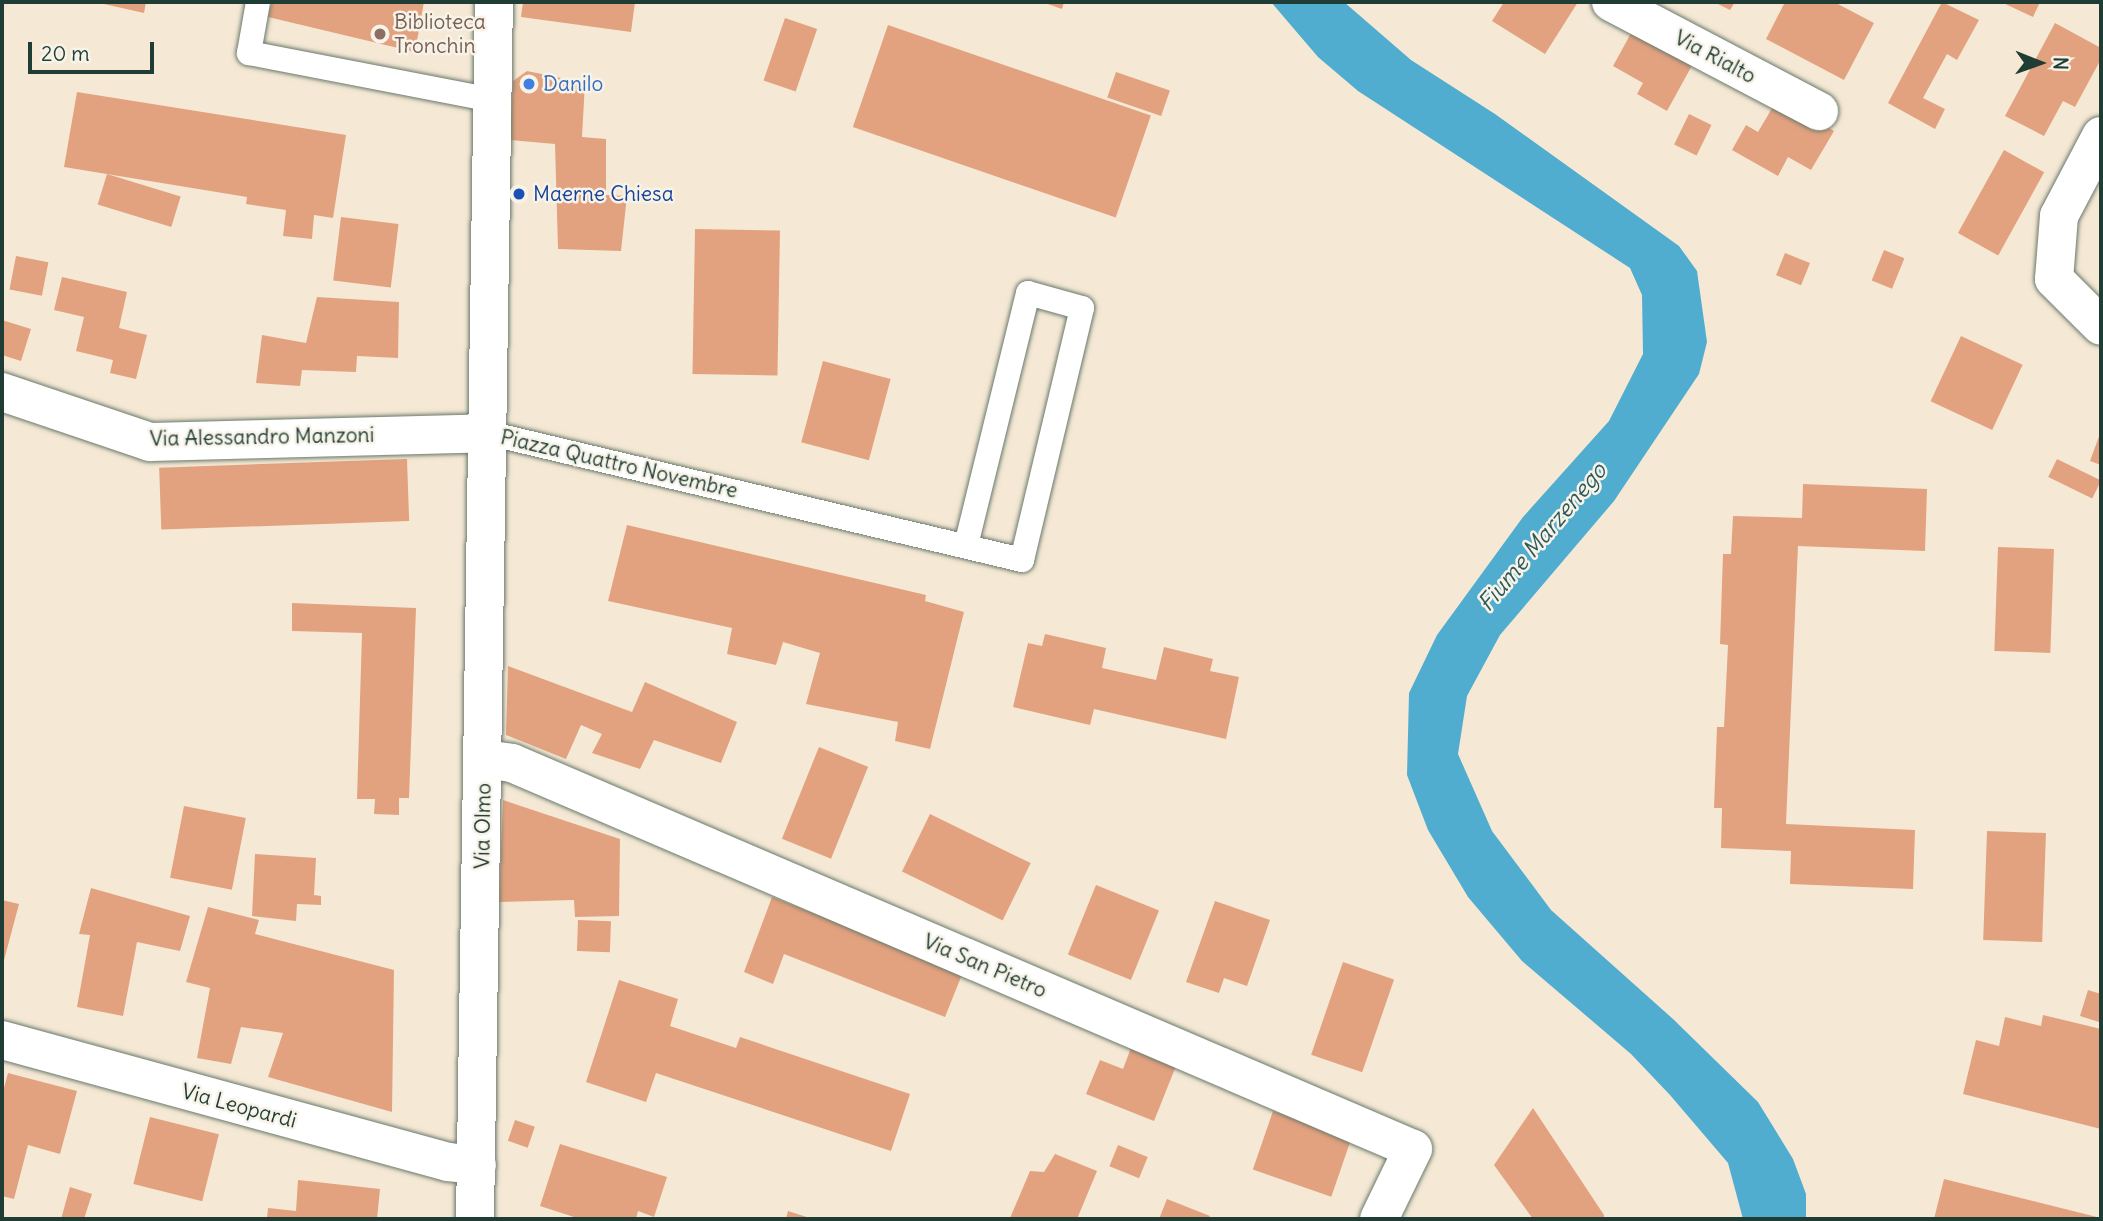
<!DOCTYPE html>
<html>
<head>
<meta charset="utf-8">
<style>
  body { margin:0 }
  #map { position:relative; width:2103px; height:1221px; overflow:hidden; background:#f5e9d5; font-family:Delius,sans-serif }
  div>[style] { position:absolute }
  .water>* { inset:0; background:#51adcf }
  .building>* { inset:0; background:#e3a27f; transform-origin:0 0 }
  .roads { filter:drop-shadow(0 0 2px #6a796c) drop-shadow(0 0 2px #6a796c) }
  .lane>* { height:24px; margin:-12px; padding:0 12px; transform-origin:12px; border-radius:12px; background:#fff }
  .street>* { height:38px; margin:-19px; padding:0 19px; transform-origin:19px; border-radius:19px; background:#fff }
  .secondary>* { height:38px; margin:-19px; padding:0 19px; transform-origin:19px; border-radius:19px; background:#fff }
  .dots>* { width:19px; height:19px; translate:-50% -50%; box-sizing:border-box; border:4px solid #f7f3e8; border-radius:50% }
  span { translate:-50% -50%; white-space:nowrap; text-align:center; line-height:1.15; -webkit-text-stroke:5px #f7f3e8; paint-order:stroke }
  .education-label { font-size:21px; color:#785e54 }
  .left { translate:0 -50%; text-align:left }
  .street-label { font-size:21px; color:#1f3d34 }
  .shop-label { font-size:21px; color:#366cbe }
  .transit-label { font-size:21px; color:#164399 }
  .water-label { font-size:23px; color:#2c595b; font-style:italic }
  .frame { position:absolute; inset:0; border:4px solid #1f3d34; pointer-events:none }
  .north { position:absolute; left:2005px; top:28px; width:70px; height:70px; -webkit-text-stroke:5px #f7f3e8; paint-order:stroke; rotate:91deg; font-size:19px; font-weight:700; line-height:28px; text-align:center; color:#1f3d34 }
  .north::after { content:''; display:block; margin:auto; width:24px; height:32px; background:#1f3d34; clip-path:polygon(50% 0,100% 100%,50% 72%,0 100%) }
  .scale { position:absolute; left:28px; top:42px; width:126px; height:32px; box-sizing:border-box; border:4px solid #1f3d34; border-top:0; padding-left:9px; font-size:21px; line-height:24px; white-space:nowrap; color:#1f3d34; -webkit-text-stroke:5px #f7f3e8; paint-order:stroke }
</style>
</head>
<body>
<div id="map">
  <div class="water">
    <div style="clip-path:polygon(1271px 2px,1344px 2px,1411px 60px,1495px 114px,1679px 246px,1697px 271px,1707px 342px,1699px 374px,1614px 501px,1500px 635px,1467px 696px,1458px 754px,1492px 831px,1551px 910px,1673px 1019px,1758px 1102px,1793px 1159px,1806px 1194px,1806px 1219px,1743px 1219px,1728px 1163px,1670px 1095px,1631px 1054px,1522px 961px,1468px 897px,1428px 830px,1407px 775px,1409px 693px,1437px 635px,1523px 517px,1609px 421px,1643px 354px,1642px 295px,1630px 268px,1358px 91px,1318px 57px)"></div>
  </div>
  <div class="building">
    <div style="clip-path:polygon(95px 2px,146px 2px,144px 13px)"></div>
    <div style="clip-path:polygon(272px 2px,424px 2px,415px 52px,268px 17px)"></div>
    <div style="clip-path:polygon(523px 2px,635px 2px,631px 32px,521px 17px)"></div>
    <div style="clip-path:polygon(1042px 2px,1064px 2px,1062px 9px)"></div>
    <div style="clip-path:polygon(1504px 2px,1578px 2px,1545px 54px,1492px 21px)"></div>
    <div style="clip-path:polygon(1714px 2px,1735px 2px,1730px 10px)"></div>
    <div style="clip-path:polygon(1785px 2px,1834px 2px,1874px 23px,1844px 80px,1766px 39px)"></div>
    <div style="clip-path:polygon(1942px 2px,1979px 20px,1957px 60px,1947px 54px,1923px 98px,1945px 109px,1935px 129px,1888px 103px)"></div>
    <div style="clip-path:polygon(2001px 2px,2040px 2px,2033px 17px)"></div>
    <div style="left:785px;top:18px;width:34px;height:66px;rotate:19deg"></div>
    <div style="clip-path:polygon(2055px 23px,2101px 48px,2101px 59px,2075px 107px,2063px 101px,2044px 136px,2005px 116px)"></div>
    <div style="left:888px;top:25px;width:278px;height:108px;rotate:19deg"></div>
    <div style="clip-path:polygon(1635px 26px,1695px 60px,1667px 111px,1637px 94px,1643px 83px,1613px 66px)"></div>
    <div style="clip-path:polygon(527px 71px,585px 83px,582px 137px,606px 139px,606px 195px,627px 196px,621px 251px,558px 249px,555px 144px,510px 140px,513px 81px)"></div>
    <div style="left:1116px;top:72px;width:57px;height:27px;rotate:19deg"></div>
    <div style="clip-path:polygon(77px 92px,346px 135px,333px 218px,314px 215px,312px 239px,283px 236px,286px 210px,246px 204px,247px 197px,64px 167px)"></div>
    <div style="clip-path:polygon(1778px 98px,1834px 131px,1811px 170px,1788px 157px,1778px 176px,1732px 150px,1746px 125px,1758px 132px)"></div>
    <div style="left:1689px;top:114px;width:25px;height:34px;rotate:26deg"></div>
    <div style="left:2004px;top:150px;width:46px;height:95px;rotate:29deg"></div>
    <div style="left:107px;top:174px;width:77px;height:32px;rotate:17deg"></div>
    <div style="left:341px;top:217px;width:58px;height:64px;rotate:7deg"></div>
    <div style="left:695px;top:229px;width:85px;height:145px;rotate:1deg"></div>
    <div style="left:1884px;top:250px;width:22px;height:33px;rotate:22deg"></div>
    <div style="left:1785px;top:253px;width:27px;height:24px;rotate:22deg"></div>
    <div style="left:16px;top:256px;width:33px;height:34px;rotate:11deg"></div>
    <div style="clip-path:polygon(62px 277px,127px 292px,119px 328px,147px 335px,136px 379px,110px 373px,113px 360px,76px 351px,84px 317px,54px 310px)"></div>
    <div style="clip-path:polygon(317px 297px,399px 302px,398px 358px,357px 356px,356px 372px,302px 370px,300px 386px,256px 383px,262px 335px,306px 343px)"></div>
    <div style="clip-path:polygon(2px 320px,31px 329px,21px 361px,2px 355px)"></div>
    <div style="left:1961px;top:336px;width:68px;height:72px;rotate:25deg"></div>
    <div style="left:823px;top:361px;width:70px;height:84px;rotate:15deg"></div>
    <div style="clip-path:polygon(2101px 431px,2101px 465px,2090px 461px)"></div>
    <div style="left:407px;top:459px;width:62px;height:248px;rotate:88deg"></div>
    <div style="left:2057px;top:459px;width:49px;height:20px;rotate:26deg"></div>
    <div style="clip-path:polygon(1803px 484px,1927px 489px,1925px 551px,1798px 546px,1786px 824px,1915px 830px,1913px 889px,1790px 884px,1791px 851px,1721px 848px,1722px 808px,1714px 808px,1717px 727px,1724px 727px,1728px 645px,1720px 644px,1723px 554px,1731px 554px,1733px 516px,1802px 518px)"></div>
    <div style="clip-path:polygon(627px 525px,926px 595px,925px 601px,964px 612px,930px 749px,895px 741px,898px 722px,806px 704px,820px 653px,783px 642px,776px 665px,727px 654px,732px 628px,608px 601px)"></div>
    <div style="left:1998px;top:547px;width:56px;height:104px;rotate:2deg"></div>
    <div style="clip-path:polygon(292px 603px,416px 608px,409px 798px,399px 798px,399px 815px,374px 814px,375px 799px,357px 799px,362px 633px,292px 631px)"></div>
    <div style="clip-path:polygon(1045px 634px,1106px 648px,1102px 668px,1156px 680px,1164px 647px,1213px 659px,1210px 671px,1239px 677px,1226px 739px,1094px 709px,1090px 725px,1013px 707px,1028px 643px,1042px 646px)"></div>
    <div style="clip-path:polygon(508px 666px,632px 712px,645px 682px,737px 722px,721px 763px,654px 740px,640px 769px,592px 753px,602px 734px,581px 725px,566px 759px,506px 735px)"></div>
    <div style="left:819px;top:747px;width:53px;height:99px;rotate:22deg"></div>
    <div style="clip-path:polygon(503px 800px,620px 839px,619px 916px,575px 917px,574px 900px,499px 902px)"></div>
    <div style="left:184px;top:806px;width:63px;height:73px;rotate:11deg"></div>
    <div style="left:930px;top:814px;width:112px;height:64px;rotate:26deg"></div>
    <div style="left:1987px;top:831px;width:59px;height:109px;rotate:2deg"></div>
    <div style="clip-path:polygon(255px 854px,316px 858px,314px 895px,321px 896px,321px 905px,297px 904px,296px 921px,252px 916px)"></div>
    <div style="left:1096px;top:885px;width:68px;height:75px;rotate:22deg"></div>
    <div style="clip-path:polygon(91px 888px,190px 916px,180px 951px,137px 942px,123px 1016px,77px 1007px,90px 935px,79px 934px)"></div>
    <div style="clip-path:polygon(772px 897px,963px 972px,945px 1017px,784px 954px,773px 984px,744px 972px)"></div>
    <div style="clip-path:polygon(2px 900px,19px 904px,3px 964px,2px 964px)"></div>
    <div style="clip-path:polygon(1215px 901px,1270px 920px,1247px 986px,1224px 978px,1219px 993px,1186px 982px)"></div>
    <div style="clip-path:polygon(208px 907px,259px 920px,255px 934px,394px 970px,392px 1112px,268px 1077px,283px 1033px,241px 1027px,231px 1064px,197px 1058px,210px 988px,186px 982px)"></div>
    <div style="left:578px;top:920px;width:33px;height:31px;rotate:2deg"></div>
    <div style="left:1343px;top:962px;width:54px;height:98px;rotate:19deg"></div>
    <div style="clip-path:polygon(619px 980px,678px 999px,670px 1026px,736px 1048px,740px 1037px,910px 1094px,891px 1151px,656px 1073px,646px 1102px,586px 1082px)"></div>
    <div style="clip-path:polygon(2088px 990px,2101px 994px,2099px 1022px,2080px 1016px)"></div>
    <div style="clip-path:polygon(2043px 1015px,2101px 1029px,2101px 1129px,1963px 1094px,1976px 1040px,1999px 1046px,2005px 1017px,2041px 1026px)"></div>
    <div style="clip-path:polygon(1131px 1048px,1176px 1066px,1154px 1121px,1086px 1094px,1100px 1060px,1123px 1069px)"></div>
    <div style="clip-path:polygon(8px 1073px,77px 1091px,60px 1154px,28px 1145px,14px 1199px,2px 1196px,2px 1095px)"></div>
    <div style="clip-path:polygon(1533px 1108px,1604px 1215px,1604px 1219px,1533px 1219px,1494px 1165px)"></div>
    <div style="left:1273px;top:1111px;width:83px;height:62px;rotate:19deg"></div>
    <div style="left:150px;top:1117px;width:71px;height:69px;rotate:14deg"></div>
    <div style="left:515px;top:1120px;width:21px;height:22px;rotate:19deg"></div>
    <div style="clip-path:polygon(560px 1144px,667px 1177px,654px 1217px,638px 1211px,636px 1219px,580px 1219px,540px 1206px)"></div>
    <div style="left:1118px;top:1145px;width:32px;height:23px;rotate:22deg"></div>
    <div style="clip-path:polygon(1055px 1154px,1097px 1171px,1077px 1219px,1010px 1218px,1030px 1171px,1044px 1172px)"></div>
    <div style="clip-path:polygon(1944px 1179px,2101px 1218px,2101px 1219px,1934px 1219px)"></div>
    <div style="clip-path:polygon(298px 1180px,380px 1189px,377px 1219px,267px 1219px,268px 1208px,296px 1211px)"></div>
    <div style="clip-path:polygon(70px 1187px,92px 1194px,84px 1219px,61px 1219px)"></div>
    <div style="clip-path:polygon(1167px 1199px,1210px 1216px,1208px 1219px,1159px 1219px)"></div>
    <div style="clip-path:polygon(788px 1211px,813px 1219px,786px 1219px)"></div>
  </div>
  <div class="roads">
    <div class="lane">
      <div style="left:258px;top:2px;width:52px;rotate:100deg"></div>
      <div style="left:249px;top:53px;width:248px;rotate:10.9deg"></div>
      <div style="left:488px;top:433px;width:549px;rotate:13.38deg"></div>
      <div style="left:1022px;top:560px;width:259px;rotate:-76.6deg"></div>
      <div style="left:1082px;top:308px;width:56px;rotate:-164.5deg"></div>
      <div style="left:1028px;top:293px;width:260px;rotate:103.8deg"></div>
    </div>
    <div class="street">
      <div style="left:1611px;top:2px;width:235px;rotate:27.7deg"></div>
      <div style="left:2101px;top:136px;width:90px;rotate:117.7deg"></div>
      <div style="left:2059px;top:216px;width:63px;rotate:94.5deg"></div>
      <div style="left:2054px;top:279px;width:66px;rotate:45deg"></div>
      <div style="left:2px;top:392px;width:156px;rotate:18.7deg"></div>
      <div style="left:150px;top:442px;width:338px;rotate:-1.5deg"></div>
      <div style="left:484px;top:759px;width:28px;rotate:8deg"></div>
      <div style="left:512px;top:763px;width:980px;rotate:23.19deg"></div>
      <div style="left:1413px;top:1149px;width:78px;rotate:115.9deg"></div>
      <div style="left:2px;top:1040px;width:462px;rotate:15.3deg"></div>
      <div style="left:448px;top:1162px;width:29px;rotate:6deg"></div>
    </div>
    <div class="secondary">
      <div style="left:475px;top:1219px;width:1217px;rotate:-89.11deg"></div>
    </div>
  </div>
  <div class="dots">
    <div style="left:380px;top:34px;background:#8d6e63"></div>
    <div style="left:529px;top:84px;background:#3f7fe0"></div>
    <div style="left:519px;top:194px;background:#1a4fb4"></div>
  </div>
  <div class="education-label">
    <span class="left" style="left:394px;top:34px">Biblioteca<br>Tronchin</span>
  </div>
  <div class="street-label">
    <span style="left:1715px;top:57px;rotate:28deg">Via Rialto</span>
    <span style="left:262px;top:437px;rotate:-1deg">Via Alessandro Manzoni</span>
    <span style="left:619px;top:464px;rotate:13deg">Piazza Quattro Novembre</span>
    <span style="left:483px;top:826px;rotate:-89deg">Via Olmo</span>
    <span style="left:985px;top:966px;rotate:23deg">Via San Pietro</span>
    <span style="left:239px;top:1106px;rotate:15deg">Via Leopardi</span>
  </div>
  <div class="shop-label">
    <span class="left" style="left:543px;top:84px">Danilo</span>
  </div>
  <div class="transit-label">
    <span class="left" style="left:533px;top:194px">Maerne Chiesa</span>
  </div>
  <div class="water-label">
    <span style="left:1542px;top:537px;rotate:-50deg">Fiume Marzenego</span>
  </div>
  <div class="frame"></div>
  <div class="north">N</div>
  <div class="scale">20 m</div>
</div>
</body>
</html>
